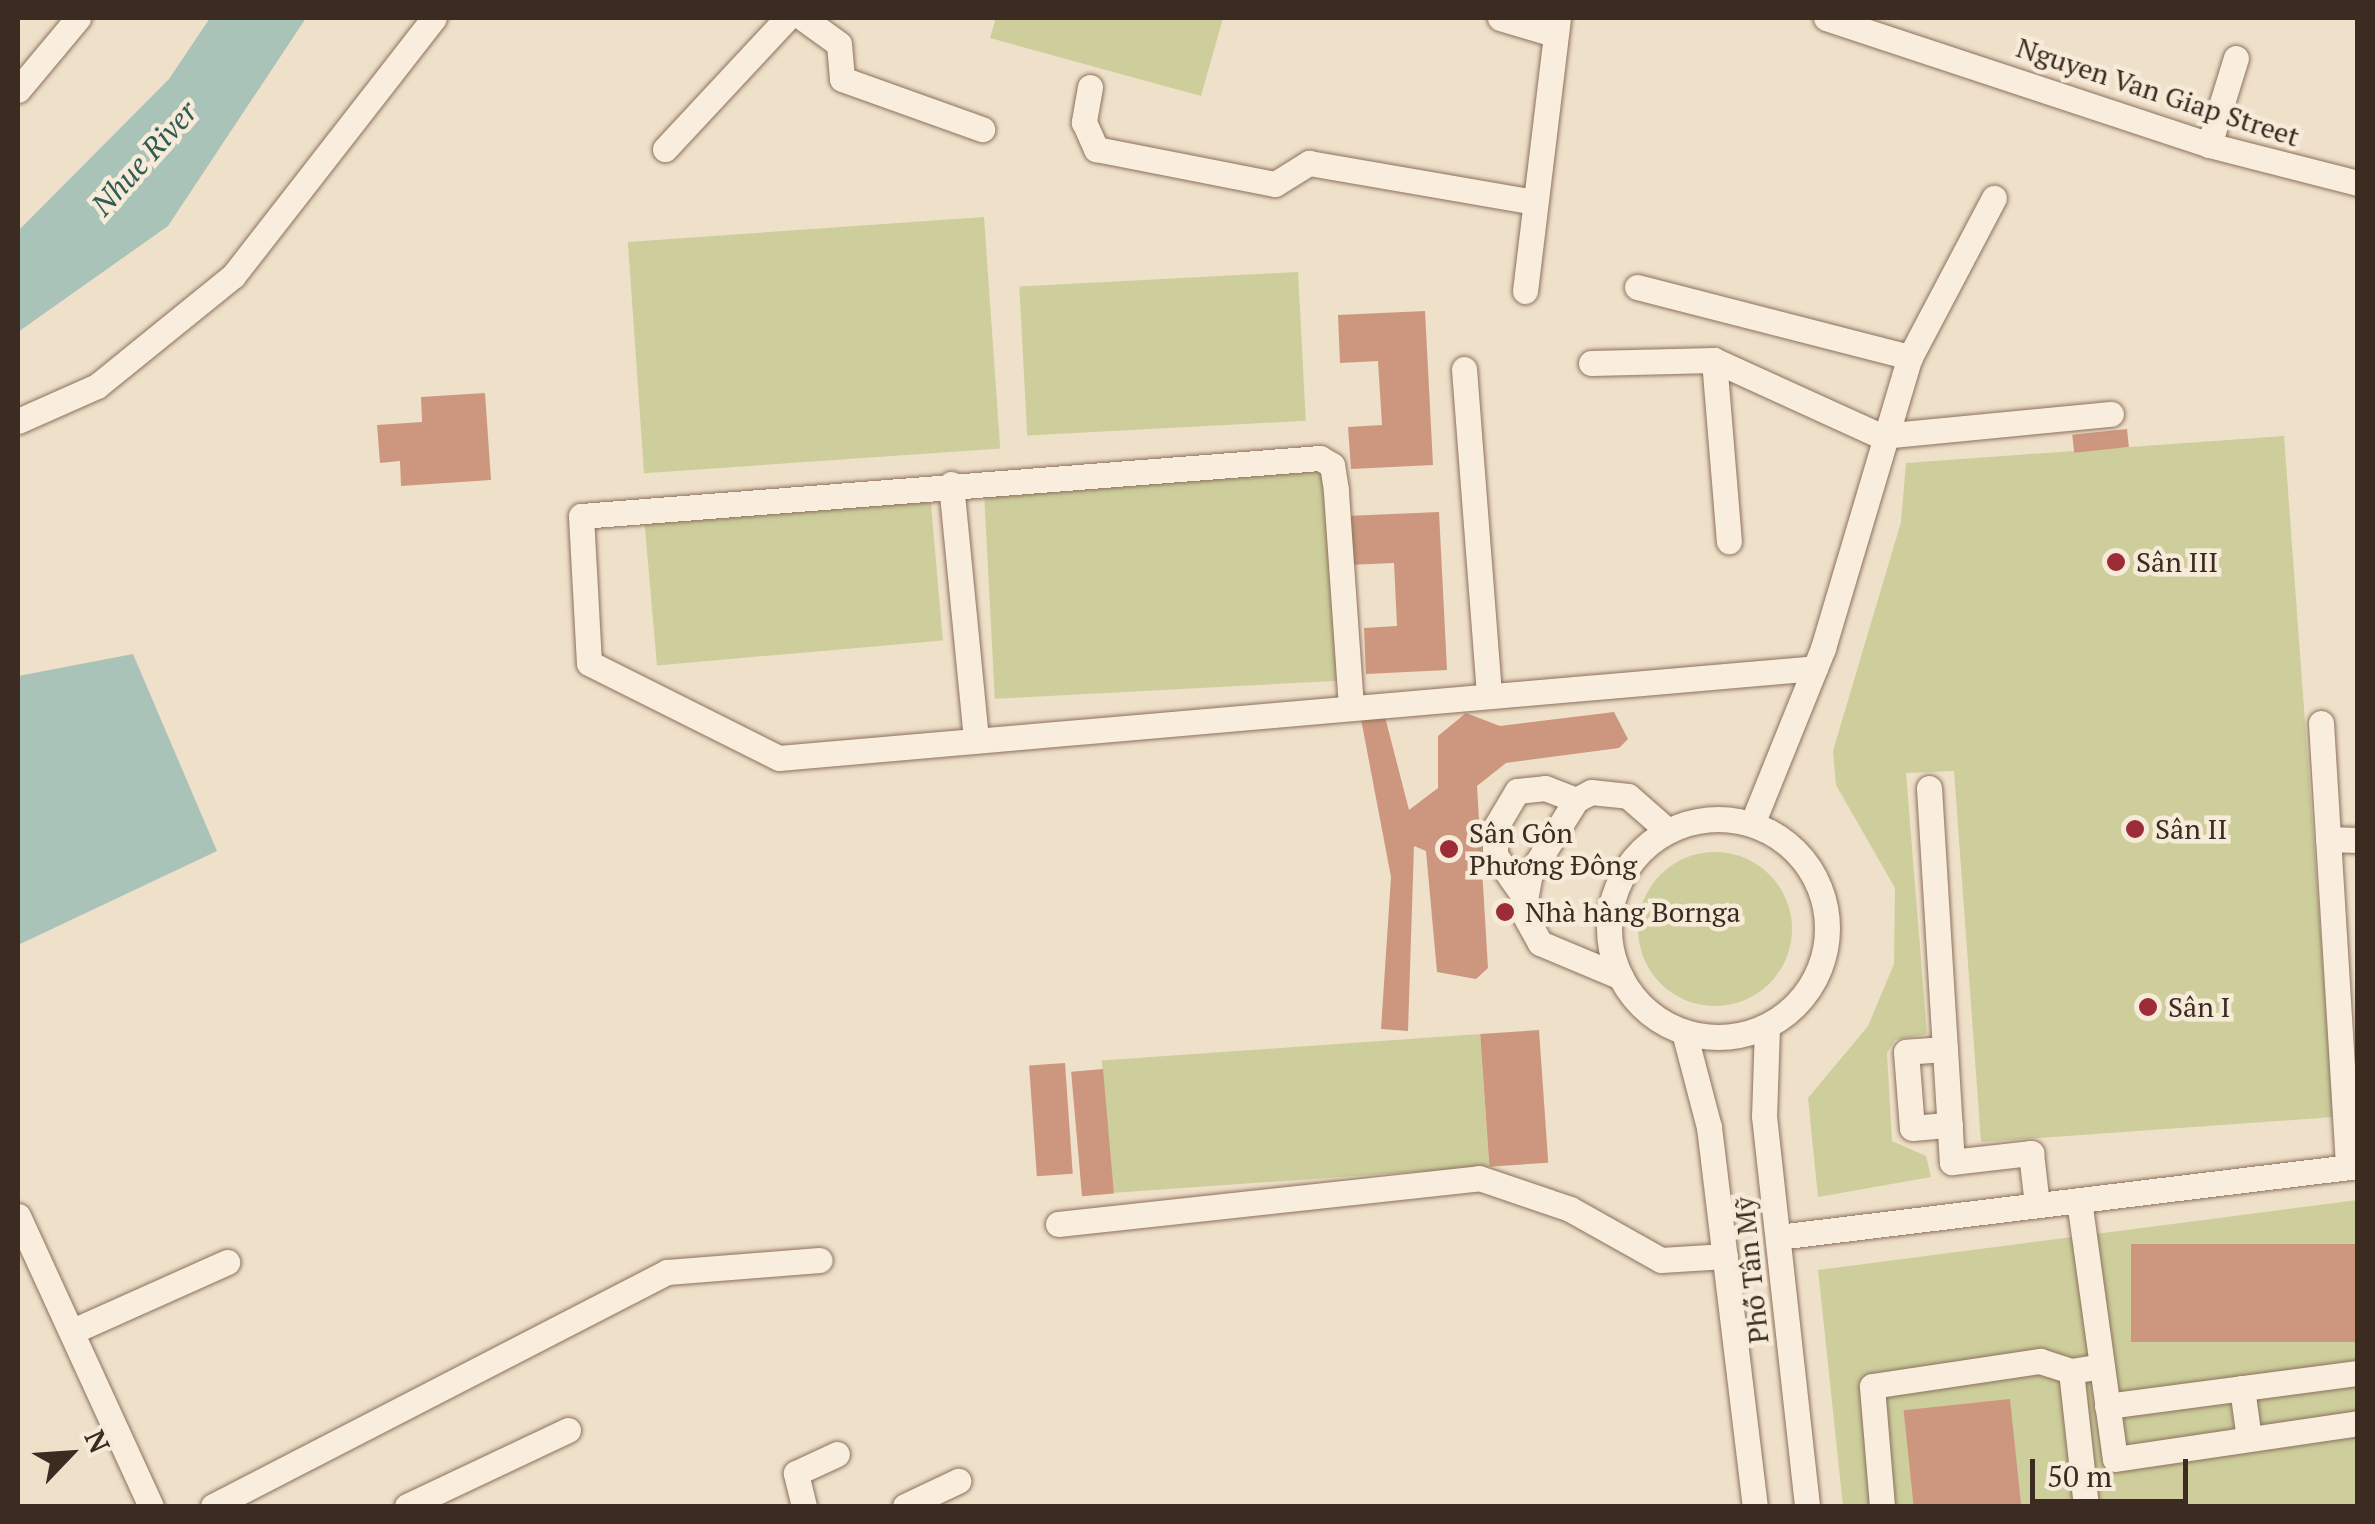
<!DOCTYPE html>
<html>
<head>
<meta charset="utf-8">
<style>
  body { margin:0 }
  #map { position:relative; width:2375px; height:1524px; overflow:hidden; background:#efe0c9; font-family:"PT Serif",serif }
  div>[style] { position:absolute }
  .green>* { inset:0; background:#cdce9c; transform-origin:0 0 }
  .round { border-radius:50% }
  .water>* { inset:0; background:#aac3b9 }
  .building>* { inset:0; background:#cd977f; transform-origin:0 0 }
  .roads { filter:drop-shadow(0 0 2px #8c715d) drop-shadow(0 0 2px #8c715d) }
  .minor>* { height:25px; margin:-12.5px; padding:0 12.5px; transform-origin:12.5px; border-radius:12.5px; background:#f9eedd }
  .minor>.ring { margin:-12.5px; padding:0; box-sizing:content-box; background:none; border:25px solid #f9eedd; border-radius:50% }
  .dots>* { width:28px; height:28px; translate:-50% -50%; box-sizing:border-box; border:5px solid #f6ebd9; border-radius:50% }
  span { translate:-50% -50%; white-space:nowrap; text-align:center; line-height:1.15; -webkit-text-stroke:9px #f6ebd9; paint-order:stroke }
  .street-label { font-size:28px; color:#3c2b21 }
  .poi-label { font-size:28px; color:#3c2b21 }
  .left { translate:0 -50%; text-align:left }
  .water-label { font-size:30px; color:#305c55; font-style:italic }
  .frame { position:absolute; inset:0; border:20px solid #3c2b21; pointer-events:none }
  .north { position:absolute; left:20px; top:1404px; width:100px; height:100px; -webkit-text-stroke:8px #f6ebd9; paint-order:stroke; rotate:65deg; font-size:28px; font-weight:700; line-height:40px; text-align:center; color:#3c2b21 }
  .north::after { content:''; display:block; margin:auto; width:35px; height:45px; background:#3c2b21; clip-path:polygon(50% 0,100% 100%,50% 72%,0 100%) }
  .scale { position:absolute; left:2030px; top:1459px; width:158px; height:45px; box-sizing:border-box; border:5px solid #3c2b21; border-top:0; padding-left:12px; font-size:30px; line-height:35px; white-space:nowrap; color:#3c2b21; -webkit-text-stroke:8px #f6ebd9; paint-order:stroke }
</style>
</head>
<body>
<div id="map">
  <div class="green">
    <div style="clip-path:polygon(996px 18px,1223px 18px,1201px 96px,990px 38px)"></div>
    <div style="left:984px;top:217px;width:232px;height:357px;rotate:86deg"></div>
    <div style="left:1298px;top:272px;width:149px;height:279px;rotate:87deg"></div>
    <div style="clip-path:polygon(2284px 436px,2334px 1117px,1981px 1142px,1954px 771px,1906px 773px,1927px 1034px,1895px 1040px,1887px 1053px,1892px 1141px,1926px 1156px,1931px 1177px,1818px 1197px,1808px 1098px,1868px 1026px,1894px 964px,1895px 888px,1836px 785px,1833px 751px,1901px 522px,1906px 463px)"></div>
    <div style="left:1328px;top:464px;width:217px;height:345px;rotate:87deg"></div>
    <div style="left:930px;top:493px;width:148px;height:287px;rotate:85deg"></div>
    <div class="round" style="left:1638px;top:852px;width:154px;height:154px"></div>
    <div style="left:1480px;top:1034px;width:133px;height:379px;rotate:86deg"></div>
    <div style="clip-path:polygon(2357px 1200px,2357px 1506px,1843px 1506px,1818px 1270px)"></div>
  </div>
  <div class="water">
    <div style="clip-path:polygon(210px 18px,306px 18px,168px 226px,18px 332px,18px 231px,169px 79px)"></div>
    <div style="clip-path:polygon(133px 654px,217px 851px,18px 945px,18px 676px)"></div>
  </div>
  <div class="building">
    <div style="clip-path:polygon(1425px 311px,1433px 465px,1351px 469px,1348px 427px,1382px 425px,1378px 361px,1340px 363px,1338px 315px)"></div>
    <div style="clip-path:polygon(485px 393px,491px 480px,401px 486px,400px 461px,380px 463px,377px 425px,422px 422px,421px 397px)"></div>
    <div style="left:2127px;top:429px;width:18px;height:55px;rotate:84deg"></div>
    <div style="clip-path:polygon(1439px 512px,1447px 670px,1366px 674px,1364px 628px,1397px 626px,1394px 563px,1348px 565px,1346px 516px)"></div>
    <div style="clip-path:polygon(1614px 712px,1628px 739px,1619px 748px,1506px 763px,1477px 786px,1488px 968px,1476px 979px,1437px 972px,1426px 851px,1414px 846px,1408px 1031px,1381px 1029px,1391px 877px,1361px 719px,1384px 713px,1409px 810px,1438px 788px,1438px 736px,1466px 713px,1500px 726px)"></div>
    <div style="left:1539px;top:1030px;width:133px;height:59px;rotate:86deg"></div>
    <div style="left:1065px;top:1063px;width:111px;height:36px;rotate:86deg"></div>
    <div style="left:1103px;top:1069px;width:125px;height:32px;rotate:85deg"></div>
    <div style="left:2358px;top:1244px;width:98px;height:227px;rotate:90deg"></div>
    <div style="left:2010px;top:1399px;width:108px;height:107px;rotate:84deg"></div>
  </div>
  <div class="roads">
    <div class="minor">
      <div style="left:803px;top:18px;width:44px;rotate:35.8deg"></div>
      <div style="left:839px;top:44px;width:35px;rotate:85deg"></div>
      <div style="left:842px;top:79px;width:149px;rotate:19.7deg"></div>
      <div style="left:1500px;top:18px;width:56px;rotate:16.5deg"></div>
      <div style="left:1826px;top:18px;width:404px;rotate:18.3deg"></div>
      <div style="left:2209px;top:145px;width:154px;rotate:14.3deg"></div>
      <div style="left:1090px;top:87px;width:36px;rotate:100deg"></div>
      <div style="left:1084px;top:122px;width:30px;rotate:66deg"></div>
      <div style="left:1096px;top:149px;width:182px;rotate:11.1deg"></div>
      <div style="left:1275px;top:184px;width:40px;rotate:-32deg"></div>
      <div style="left:1309px;top:163px;width:229px;rotate:9.8deg"></div>
      <div style="left:18px;top:90px;width:94px;rotate:-50.2deg"></div>
      <div style="left:2209px;top:145px;width:91px;rotate:-72.8deg"></div>
      <div style="left:665px;top:149px;width:179px;rotate:-47deg"></div>
      <div style="left:1637px;top:287px;width:282px;rotate:14.4deg"></div>
      <div style="left:1525px;top:291px;width:275px;rotate:-83.1deg"></div>
      <div style="left:1714px;top:360px;width:182px;rotate:85.3deg"></div>
      <div style="left:1591px;top:363px;width:123px;rotate:-1.4deg"></div>
      <div style="left:1714px;top:360px;width:183px;rotate:24.5deg"></div>
      <div style="left:1881px;top:436px;width:231px;rotate:-5.5deg"></div>
      <div style="left:1464px;top:369px;width:327px;rotate:85.6deg"></div>
      <div style="left:18px;top:421px;width:86px;rotate:-23.9deg"></div>
      <div style="left:97px;top:386px;width:175px;rotate:-39deg"></div>
      <div style="left:233px;top:276px;width:327px;rotate:-52.1deg"></div>
      <div style="left:951px;top:484px;width:257px;rotate:84.4deg"></div>
      <div style="left:1351px;top:707px;width:218px;rotate:-94deg"></div>
      <div style="left:1336px;top:490px;width:25px;rotate:-99deg"></div>
      <div style="left:1332px;top:465px;width:14px;rotate:-150deg"></div>
      <div style="left:1320px;top:458px;width:741px;rotate:175.51deg"></div>
      <div style="left:581px;top:516px;width:147px;rotate:86.9deg"></div>
      <div style="left:589px;top:663px;width:212px;rotate:26.6deg"></div>
      <div style="left:779px;top:758px;width:1040px;rotate:-4.96deg"></div>
      <div style="left:2321px;top:723px;width:445px;rotate:86.5deg"></div>
      <div style="left:1929px;top:788px;width:375px;rotate:86.5deg"></div>
      <div style="left:1952px;top:1162px;width:80px;rotate:-6.5deg"></div>
      <div style="left:2031px;top:1153px;width:52px;rotate:83.4deg"></div>
      <div class="ring" style="left:1609px;top:819px;width:193px;height:193px"></div>
      <div style="left:1752px;top:824px;width:190px;rotate:-68deg"></div>
      <div style="left:1823px;top:648px;width:304px;rotate:-73.4deg"></div>
      <div style="left:1910px;top:357px;width:180px;rotate:-62.2deg"></div>
      <div style="left:2328px;top:839px;width:30px;rotate:2deg"></div>
      <div style="left:1523px;top:895px;width:49px;rotate:-125deg"></div>
      <div style="left:1495px;top:855px;width:27px;rotate:-90deg"></div>
      <div style="left:1495px;top:828px;width:43px;rotate:-59.3deg"></div>
      <div style="left:1517px;top:791px;width:28px;rotate:-6deg"></div>
      <div style="left:1545px;top:788px;width:33px;rotate:21deg"></div>
      <div style="left:1621px;top:977px;width:88px;rotate:-157.2deg"></div>
      <div style="left:1540px;top:943px;width:35px;rotate:-119deg"></div>
      <div style="left:1523px;top:912px;width:39px;rotate:-80deg"></div>
      <div style="left:1530px;top:874px;width:87px;rotate:-58.1deg"></div>
      <div style="left:1576px;top:800px;width:17px;rotate:-28deg"></div>
      <div style="left:1591px;top:792px;width:37px;rotate:6deg"></div>
      <div style="left:1628px;top:796px;width:53px;rotate:41.2deg"></div>
      <div style="left:1767px;top:1027px;width:89px;rotate:91.9deg"></div>
      <div style="left:1764px;top:1116px;width:392px;rotate:83.7deg"></div>
      <div style="left:1684px;top:1032px;width:98px;rotate:75.3deg"></div>
      <div style="left:1709px;top:1127px;width:382px;rotate:83.1deg"></div>
      <div style="left:1945px;top:1049px;width:39px;rotate:176deg"></div>
      <div style="left:1906px;top:1052px;width:76px;rotate:85.5deg"></div>
      <div style="left:1912px;top:1128px;width:38px;rotate:-5deg"></div>
      <div style="left:2079px;top:1200px;width:261px;rotate:82.1deg"></div>
      <div style="left:2115px;top:1459px;width:246px;rotate:-8.4deg"></div>
      <div style="left:18px;top:1216px;width:319px;rotate:65.4deg"></div>
      <div style="left:1058px;top:1224px;width:424px;rotate:-6.2deg"></div>
      <div style="left:1479px;top:1178px;width:96px;rotate:18.8deg"></div>
      <div style="left:1570px;top:1209px;width:104px;rotate:29.3deg"></div>
      <div style="left:1661px;top:1260px;width:64px;rotate:-3.6deg"></div>
      <div style="left:1778px;top:1237px;width:584px;rotate:-6.98deg"></div>
      <div style="left:73px;top:1331px;width:169px;rotate:-24.1deg"></div>
      <div style="left:2071px;top:1371px;width:136px;rotate:83.7deg"></div>
      <div style="left:2242px;top:1388px;width:51px;rotate:82.2deg"></div>
      <div style="left:2107px;top:1406px;width:253px;rotate:-7.5deg"></div>
      <div style="left:213px;top:1506px;width:511px;rotate:-27.27deg"></div>
      <div style="left:667px;top:1272px;width:153px;rotate:-4.5deg"></div>
      <div style="left:407px;top:1506px;width:178px;rotate:-25.3deg"></div>
      <div style="left:804px;top:1506px;width:34px;rotate:-104deg"></div>
      <div style="left:796px;top:1473px;width:45px;rotate:-24.9deg"></div>
      <div style="left:905px;top:1506px;width:59px;rotate:-25.3deg"></div>
      <div style="left:1882px;top:1506px;width:120px;rotate:-94.8deg"></div>
      <div style="left:1872px;top:1386px;width:170px;rotate:-8.5deg"></div>
      <div style="left:2040px;top:1361px;width:33px;rotate:18deg"></div>
      <div style="left:2071px;top:1371px;width:31px;rotate:-9deg"></div>
    </div>
  </div>
  <div class="dots">
    <div style="left:2116px;top:562px;background:#9b2c38"></div>
    <div style="left:2135px;top:829px;background:#9b2c38"></div>
    <div style="left:1449px;top:849px;background:#9b2c38"></div>
    <div style="left:1505px;top:912px;background:#9b2c38"></div>
    <div style="left:2148px;top:1007px;background:#9b2c38"></div>
  </div>
  <div class="street-label">
    <span style="left:2158px;top:92px;rotate:18deg">Nguyen Van Giap Street</span>
    <span style="left:1751px;top:1270px;rotate:-96deg">Phố Tân Mỹ</span>
  </div>
  <div class="poi-label">
    <span class="left" style="left:2136px;top:562px">Sân III</span>
    <span class="left" style="left:2155px;top:829px">Sân II</span>
    <span class="left" style="left:1469px;top:849px">Sân Gôn<br>Phương Đông</span>
    <span class="left" style="left:1525px;top:912px">Nhà hàng Bornga</span>
    <span class="left" style="left:2168px;top:1007px">Sân I</span>
  </div>
  <div class="water-label">
    <span style="left:144px;top:158px;rotate:-48deg">Nhue River</span>
  </div>
  <div class="frame"></div>
  <div class="north">N</div>
  <div class="scale">50 m</div>
</div>
</body>
</html>
